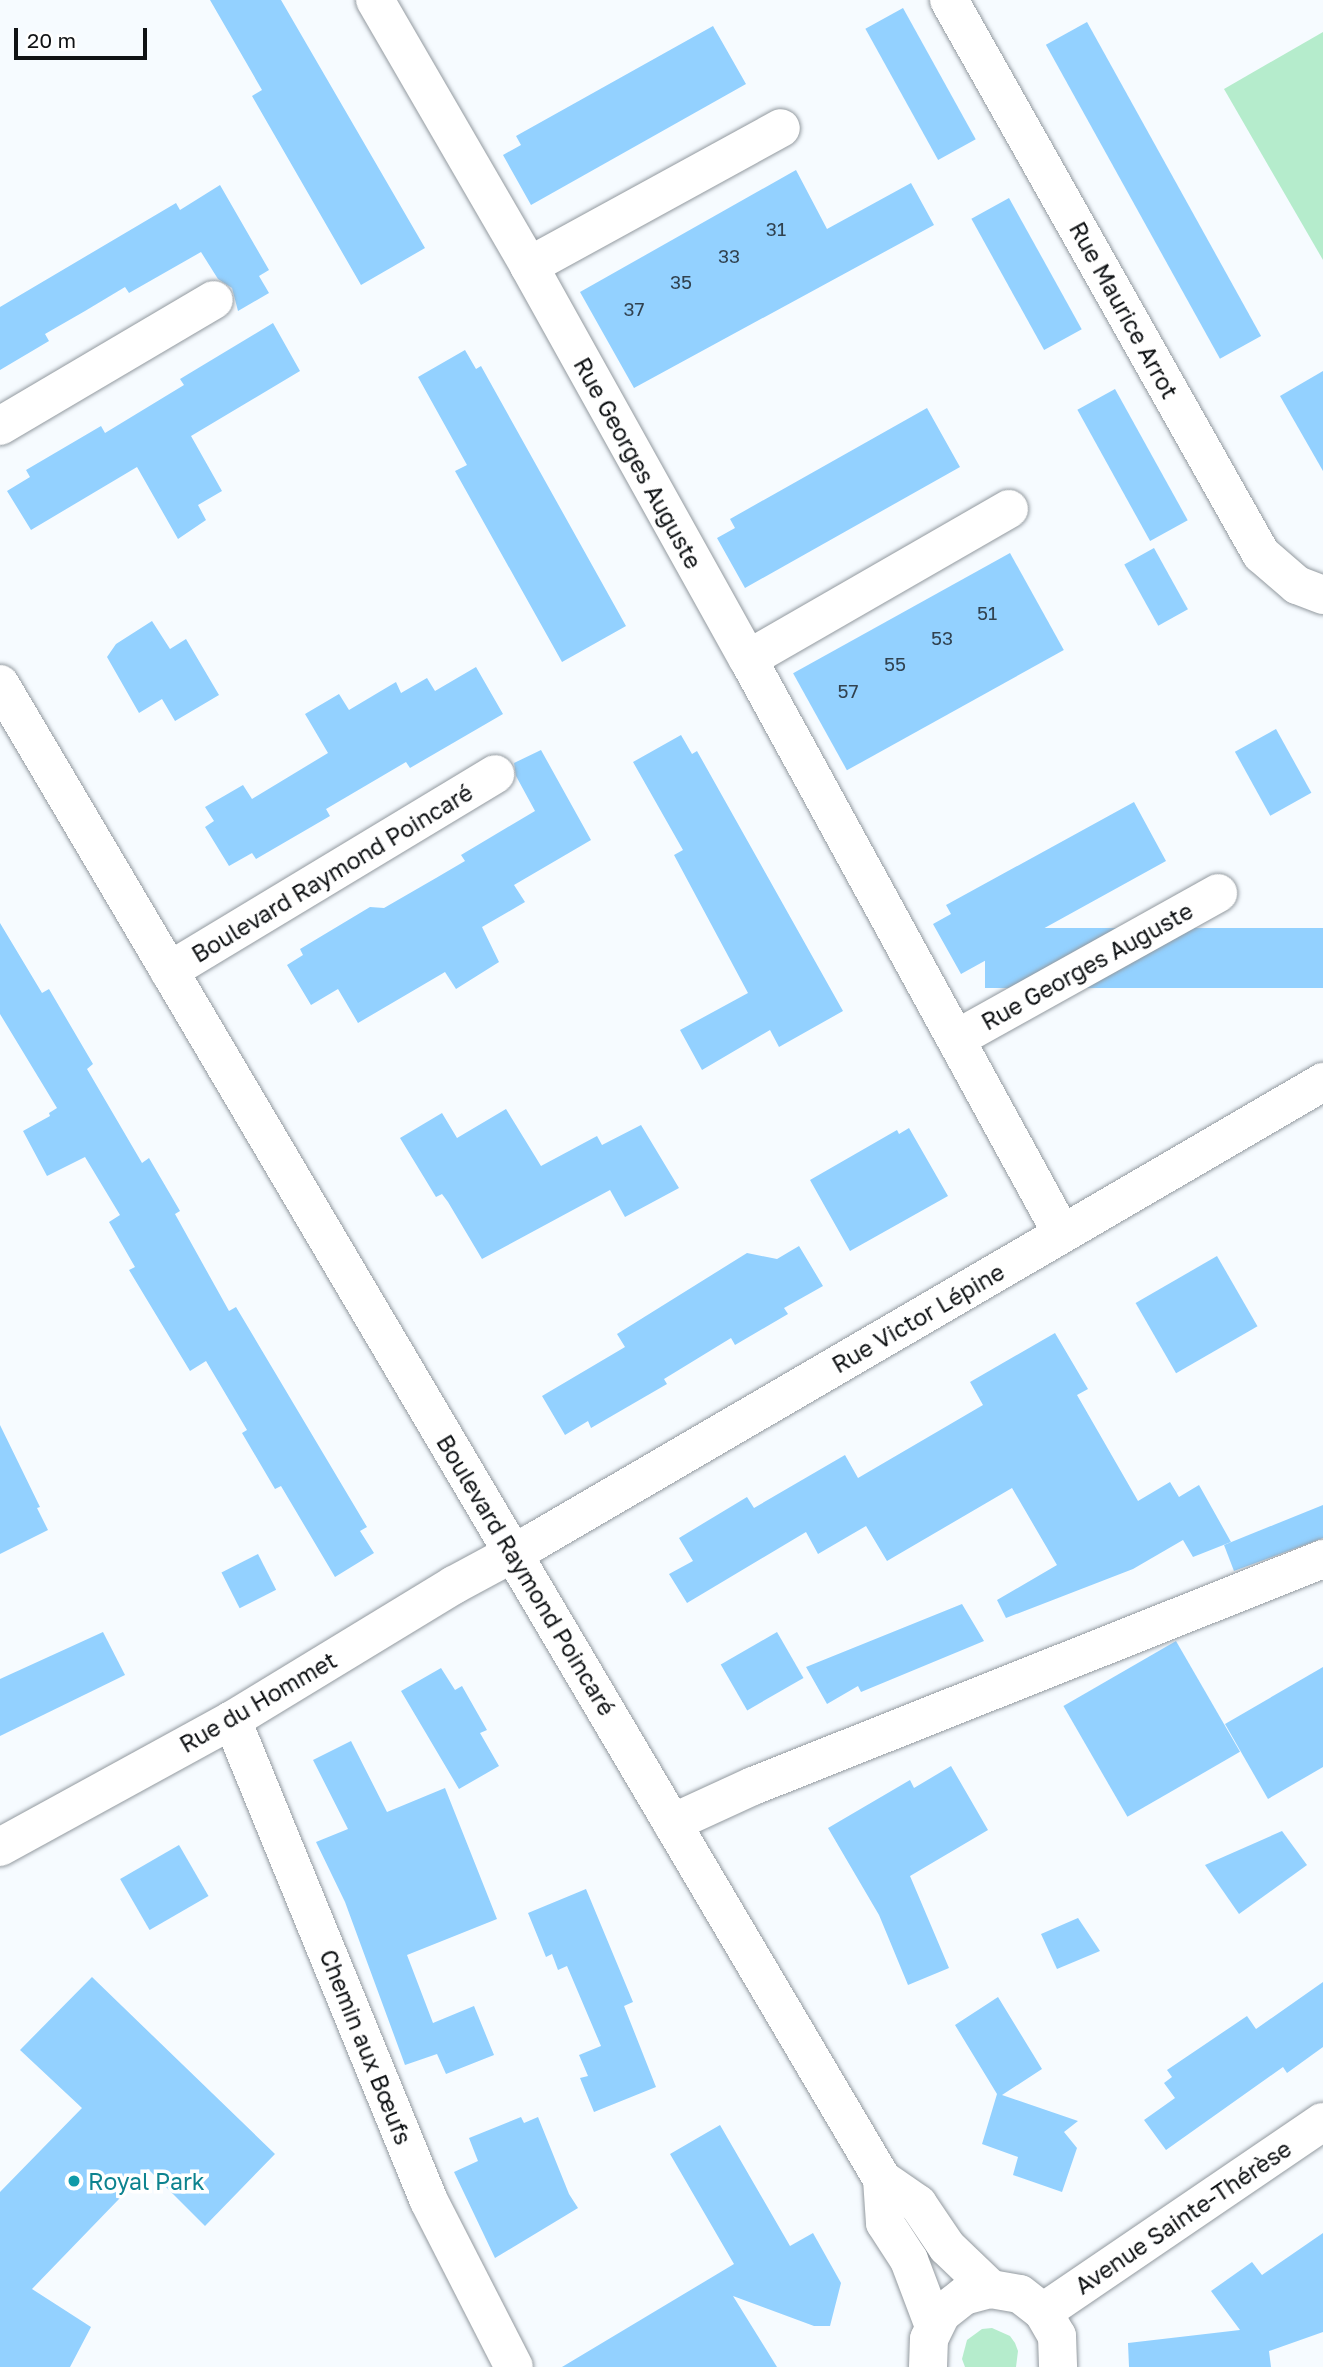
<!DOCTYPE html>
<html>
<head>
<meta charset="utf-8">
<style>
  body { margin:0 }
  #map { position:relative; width:1323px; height:2367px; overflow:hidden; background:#f6fbff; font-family:"Golos Text",sans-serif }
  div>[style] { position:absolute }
  .green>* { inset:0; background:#b5eccc }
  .building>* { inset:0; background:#93d1ff; transform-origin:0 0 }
  .roads { filter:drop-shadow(0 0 2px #939aa0) drop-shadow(0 0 2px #939aa0) }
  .minor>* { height:38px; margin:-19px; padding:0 19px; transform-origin:19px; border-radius:19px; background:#fff }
  .major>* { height:38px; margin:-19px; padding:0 19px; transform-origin:19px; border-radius:19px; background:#fff }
  .dots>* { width:19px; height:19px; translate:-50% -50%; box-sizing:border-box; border:4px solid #fff; border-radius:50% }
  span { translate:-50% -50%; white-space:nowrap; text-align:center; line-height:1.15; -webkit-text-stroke:7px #fff; paint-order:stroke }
  .number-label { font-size:19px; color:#314250 }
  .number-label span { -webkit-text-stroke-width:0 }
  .street-label { font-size:23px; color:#101315 }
  .culture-label { font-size:23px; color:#0d838f }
  .left { translate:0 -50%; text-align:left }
  .scale { position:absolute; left:14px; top:28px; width:133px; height:32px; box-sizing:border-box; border:4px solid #101315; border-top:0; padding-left:9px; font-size:21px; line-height:24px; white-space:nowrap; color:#101315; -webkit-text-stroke:5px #fff; paint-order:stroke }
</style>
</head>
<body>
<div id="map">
  <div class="green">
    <div style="clip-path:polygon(1323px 32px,1323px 260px,1224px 89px)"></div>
    <div style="clip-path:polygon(992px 2328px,1010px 2336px,1015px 2343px,1018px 2351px,1016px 2367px,965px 2367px,962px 2359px,967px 2340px,982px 2329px)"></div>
  </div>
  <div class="building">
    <div style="clip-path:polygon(210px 0,281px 0,425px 248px,361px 285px,252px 96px,262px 90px)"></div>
    <div style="left:903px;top:8px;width:150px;height:43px;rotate:61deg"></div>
    <div style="left:1087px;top:22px;width:359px;height:47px;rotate:61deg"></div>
    <div style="clip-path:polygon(713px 26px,746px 84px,531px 205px,503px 155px,521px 145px,516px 136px)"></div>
    <div style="clip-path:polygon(796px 170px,827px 229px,911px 183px,934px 225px,634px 388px,580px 292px)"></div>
    <div style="clip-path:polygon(220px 185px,269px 270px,259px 276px,269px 293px,238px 311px,232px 288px,218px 279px,201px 252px,129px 293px,125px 287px,85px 311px,45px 334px,49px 341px,0 370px,0 307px,176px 203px,180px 210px)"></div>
    <div style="left:1009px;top:198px;width:150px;height:43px;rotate:61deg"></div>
    <div style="clip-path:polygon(273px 323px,300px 371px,191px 436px,222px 491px,198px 505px,206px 520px,178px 539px,137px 467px,31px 530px,7px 491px,30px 477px,26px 470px,101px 426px,105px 433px,184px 385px,180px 379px)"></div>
    <div style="clip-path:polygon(465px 350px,476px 369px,481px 366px,626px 626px,562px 662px,455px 471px,467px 465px,418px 377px)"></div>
    <div style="clip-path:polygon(1323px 371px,1323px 471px,1280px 396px)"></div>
    <div style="left:1115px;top:389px;width:150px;height:43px;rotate:61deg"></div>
    <div style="clip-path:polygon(927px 408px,960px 467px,745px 588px,717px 538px,735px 528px,730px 519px)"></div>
    <div style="left:1154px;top:548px;width:70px;height:34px;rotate:61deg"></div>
    <div style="left:1010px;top:553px;width:111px;height:248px;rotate:61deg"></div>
    <div style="clip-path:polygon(152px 621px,170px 649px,186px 639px,219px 695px,175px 721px,162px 699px,139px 713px,107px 657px,116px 644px)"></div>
    <div style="clip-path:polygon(476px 667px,503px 714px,410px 768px,406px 762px,326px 809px,330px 816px,256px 859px,252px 853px,229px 866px,205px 827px,214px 821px,205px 807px,243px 785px,252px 799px,328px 753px,305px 714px,339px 694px,349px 710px,396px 682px,401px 693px,427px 678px,435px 691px)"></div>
    <div style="left:1276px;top:729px;width:73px;height:47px;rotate:61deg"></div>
    <div style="clip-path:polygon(681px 735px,692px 754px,697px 751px,843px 1011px,779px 1047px,770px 1030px,702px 1070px,680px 1030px,748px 993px,674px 855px,683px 850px,633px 762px)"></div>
    <div style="clip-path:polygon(541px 750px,591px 840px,514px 885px,525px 902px,482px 927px,499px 962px,456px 989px,445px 972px,358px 1023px,338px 989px,311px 1005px,287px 965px,303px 955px,300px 949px,370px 907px,384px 908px,436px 878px,465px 861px,461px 855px,535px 811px,516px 776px,514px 763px)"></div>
    <div style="clip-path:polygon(1134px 802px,1166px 861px,961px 974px,933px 924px,951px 914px,946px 905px)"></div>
    <div style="clip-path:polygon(0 923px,42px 993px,49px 989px,93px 1064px,87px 1069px,142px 1163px,149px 1158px,180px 1211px,175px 1214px,229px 1311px,236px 1307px,367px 1527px,360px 1531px,374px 1553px,335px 1577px,281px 1486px,275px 1489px,242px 1433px,247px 1430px,206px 1361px,190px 1371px,129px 1270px,135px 1267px,109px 1222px,120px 1215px,85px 1157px,47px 1176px,23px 1131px,50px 1116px,49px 1113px,57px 1108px,0 1014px)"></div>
    <div style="left:1323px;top:928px;width:60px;height:338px;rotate:90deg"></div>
    <div style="clip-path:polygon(506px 1109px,541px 1166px,597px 1136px,602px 1145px,641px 1125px,679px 1188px,625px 1217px,610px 1190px,482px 1259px,448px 1202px,442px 1194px,436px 1197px,400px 1138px,442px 1113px,457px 1138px)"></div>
    <div style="clip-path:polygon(909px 1128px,948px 1196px,850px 1251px,810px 1180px,897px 1130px,899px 1134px)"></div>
    <div style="clip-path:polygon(799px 1246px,823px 1286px,784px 1308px,788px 1314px,735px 1345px,731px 1338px,664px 1379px,667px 1384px,591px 1428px,588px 1421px,565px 1435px,542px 1396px,625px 1347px,617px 1334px,747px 1253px,777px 1259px)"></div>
    <div style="left:1217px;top:1256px;width:81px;height:94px;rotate:60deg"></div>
    <div style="clip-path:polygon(1055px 1333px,1088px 1389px,1077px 1395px,1138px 1501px,1170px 1482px,1179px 1497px,1199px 1485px,1231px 1542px,1193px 1557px,1183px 1540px,1133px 1569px,1006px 1618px,997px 1600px,1057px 1565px,1012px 1488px,887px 1561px,866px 1526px,818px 1554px,806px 1532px,687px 1603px,669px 1574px,693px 1561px,679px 1538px,747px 1497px,754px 1508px,845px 1455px,858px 1478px,983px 1405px,970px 1382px)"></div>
    <div style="clip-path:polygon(0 1425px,40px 1507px,37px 1508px,48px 1530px,0 1554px)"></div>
    <div style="clip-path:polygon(1323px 1505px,1323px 1538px,1234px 1571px,1224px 1545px)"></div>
    <div style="left:258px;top:1554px;width:40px;height:41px;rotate:63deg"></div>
    <div style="clip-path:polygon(962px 1604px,984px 1641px,861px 1692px,858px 1686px,827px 1704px,806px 1667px)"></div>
    <div style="clip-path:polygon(103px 1632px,125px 1675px,0 1736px,0 1679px)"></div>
    <div style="left:777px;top:1632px;width:53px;height:65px;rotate:60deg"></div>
    <div style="left:1176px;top:1641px;width:128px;height:130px;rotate:60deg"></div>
    <div style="clip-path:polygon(1323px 1667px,1323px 1767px,1268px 1799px,1225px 1724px)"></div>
    <div style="clip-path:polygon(441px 1668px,455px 1690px,462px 1686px,487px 1730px,480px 1733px,499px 1766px,459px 1789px,401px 1691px)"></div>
    <div style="clip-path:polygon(351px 1741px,387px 1812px,445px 1788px,497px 1919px,407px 1955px,433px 2023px,474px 2006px,494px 2055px,446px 2074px,437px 2054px,405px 2065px,345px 1902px,316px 1842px,348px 1829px,313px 1760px)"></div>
    <div style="clip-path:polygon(951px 1766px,988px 1830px,910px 1876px,949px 1968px,908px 1985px,879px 1915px,828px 1828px,910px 1780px,914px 1788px)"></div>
    <div style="clip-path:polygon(1282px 1831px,1307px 1865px,1239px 1914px,1205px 1865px)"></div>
    <div style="left:179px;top:1845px;width:59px;height:68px;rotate:60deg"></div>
    <div style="clip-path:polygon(586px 1889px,633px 2002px,624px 2006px,656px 2087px,594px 2112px,580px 2078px,588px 2076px,579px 2055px,601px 2046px,567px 1966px,558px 1970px,552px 1954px,546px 1957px,528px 1913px)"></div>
    <div style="clip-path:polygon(1078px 1918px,1100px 1951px,1057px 1969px,1041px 1934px)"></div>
    <div style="clip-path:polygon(92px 1977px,275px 2154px,205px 2226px,148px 2169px,32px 2289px,91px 2327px,70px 2367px,0 2367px,0 2192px,82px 2108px,20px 2050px)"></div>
    <div style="clip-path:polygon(1323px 1982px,1323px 2047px,1287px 2073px,1283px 2067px,1166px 2150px,1144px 2120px,1175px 2098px,1164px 2083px,1172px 2077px,1167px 2070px,1247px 2016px,1256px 2029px)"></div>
    <div style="clip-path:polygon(998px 1997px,1042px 2069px,1002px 2095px,1078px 2121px,1064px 2132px,1077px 2148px,1062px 2192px,1013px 2175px,1018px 2157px,982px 2144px,997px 2094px,955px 2025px)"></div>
    <div style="clip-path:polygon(521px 2117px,524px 2123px,538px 2117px,569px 2194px,578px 2208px,495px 2258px,454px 2172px,478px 2161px,469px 2138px)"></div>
    <div style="clip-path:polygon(720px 2125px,790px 2246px,813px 2233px,841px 2283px,830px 2326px,814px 2326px,733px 2296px,777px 2367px,562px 2367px,734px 2264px,670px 2154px)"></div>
    <div style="clip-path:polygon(1323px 2233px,1323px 2332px,1269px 2351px,1271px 2367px,1129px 2367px,1128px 2343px,1240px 2330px,1211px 2291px,1252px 2262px,1262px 2275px)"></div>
  </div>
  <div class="roads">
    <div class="minor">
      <div style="left:375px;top:0;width:307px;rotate:59.9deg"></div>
      <div style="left:529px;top:266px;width:450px;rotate:60.9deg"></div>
      <div style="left:748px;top:659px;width:655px;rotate:61.36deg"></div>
      <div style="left:949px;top:0;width:636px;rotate:60.61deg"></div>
      <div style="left:1261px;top:554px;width:48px;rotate:40.7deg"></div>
      <div style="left:1297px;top:585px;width:28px;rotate:21deg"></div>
      <div style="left:529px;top:266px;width:287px;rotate:-28.7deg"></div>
      <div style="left:0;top:426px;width:248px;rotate:-30.5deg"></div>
      <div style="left:748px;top:659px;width:301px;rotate:-29.9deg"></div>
      <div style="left:169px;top:971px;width:381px;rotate:-31.1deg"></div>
      <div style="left:956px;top:1039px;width:300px;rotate:-29.1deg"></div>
      <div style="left:232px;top:1720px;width:520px;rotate:67.73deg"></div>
      <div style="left:429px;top:2201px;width:186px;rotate:62.9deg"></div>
      <div style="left:672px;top:1823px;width:89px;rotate:-24.6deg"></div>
      <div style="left:753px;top:1786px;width:614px;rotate:-21.71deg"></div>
      <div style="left:0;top:1847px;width:264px;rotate:-28.7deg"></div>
      <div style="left:232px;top:1720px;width:260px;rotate:-31.3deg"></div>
      <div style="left:454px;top:1585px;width:89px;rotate:-28.3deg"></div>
      <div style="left:532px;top:1543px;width:916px;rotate:-30.23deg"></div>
      <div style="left:1043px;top:2312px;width:338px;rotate:-34.2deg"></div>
    </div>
    <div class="major">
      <div style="left:0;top:684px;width:1736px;rotate:59.46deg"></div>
      <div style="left:882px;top:2179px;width:44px;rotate:34.8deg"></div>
      <div style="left:918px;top:2204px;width:52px;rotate:56deg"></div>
      <div style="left:947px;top:2247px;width:61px;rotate:43.7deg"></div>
      <div style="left:882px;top:2179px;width:44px;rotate:86.1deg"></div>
      <div style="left:885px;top:2223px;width:44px;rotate:57deg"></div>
      <div style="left:909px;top:2260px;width:71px;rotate:69.3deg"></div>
      <div style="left:928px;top:2367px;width:28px;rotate:-88deg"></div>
      <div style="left:929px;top:2339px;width:28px;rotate:-64deg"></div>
      <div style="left:941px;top:2314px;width:29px;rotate:-38deg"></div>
      <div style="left:964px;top:2296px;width:28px;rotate:-15deg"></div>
      <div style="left:991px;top:2289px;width:29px;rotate:10deg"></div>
      <div style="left:1020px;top:2294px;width:29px;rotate:38deg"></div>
      <div style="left:1043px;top:2312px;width:28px;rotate:60deg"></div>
      <div style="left:1057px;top:2336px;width:31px;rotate:88deg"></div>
    </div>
  </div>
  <div class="dots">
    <div style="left:74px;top:2181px;background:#0f9aa8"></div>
  </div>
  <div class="number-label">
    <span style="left:776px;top:229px">31</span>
    <span style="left:729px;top:256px">33</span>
    <span style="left:681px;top:282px">35</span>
    <span style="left:634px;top:309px">37</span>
    <span style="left:987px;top:613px">51</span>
    <span style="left:942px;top:638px">53</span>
    <span style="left:895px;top:664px">55</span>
    <span style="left:848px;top:691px">57</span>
  </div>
  <div class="street-label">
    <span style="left:1124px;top:310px;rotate:61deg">Rue Maurice Arrot</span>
    <span style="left:638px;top:463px;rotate:61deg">Rue Georges Auguste</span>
    <span style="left:332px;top:873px;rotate:-31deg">Boulevard Raymond Poincaré</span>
    <span style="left:1087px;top:966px;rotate:-29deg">Rue Georges Auguste</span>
    <span style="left:918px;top:1318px;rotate:-30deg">Rue Victor Lépine</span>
    <span style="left:526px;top:1575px;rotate:59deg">Boulevard Raymond Poincaré</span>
    <span style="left:258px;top:1702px;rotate:-30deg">Rue du Hommet</span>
    <span style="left:366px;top:2047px;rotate:68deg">Chemin aux Bœufs</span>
    <span style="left:1183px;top:2217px;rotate:-34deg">Avenue Sainte-Thérèse</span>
  </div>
  <div class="culture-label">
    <span class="left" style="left:88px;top:2181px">Royal Park</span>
  </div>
  <div class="scale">20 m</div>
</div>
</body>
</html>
